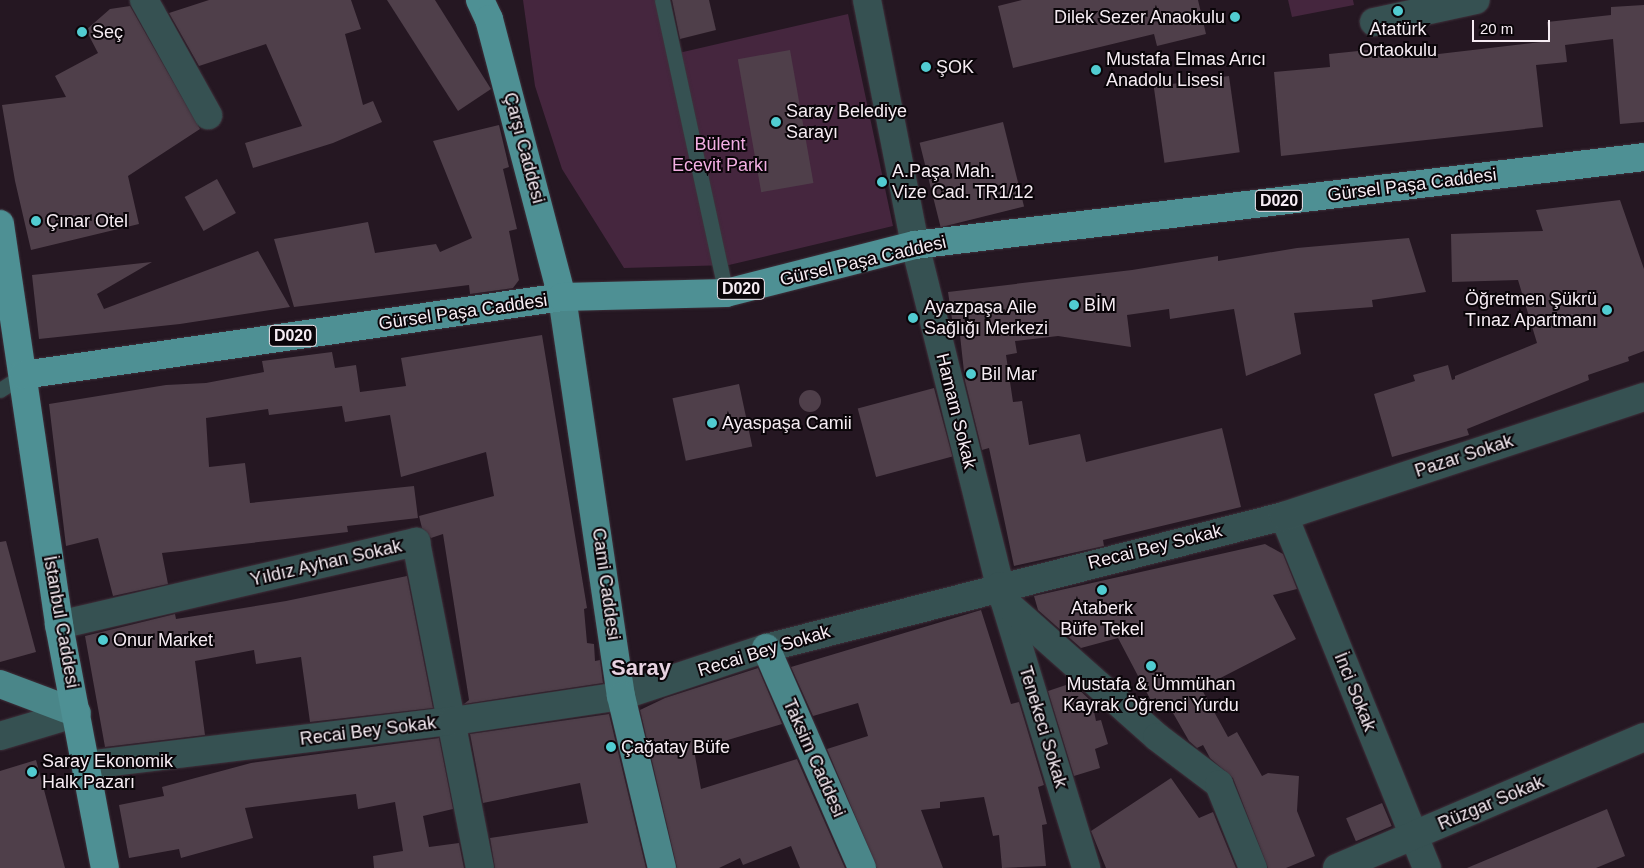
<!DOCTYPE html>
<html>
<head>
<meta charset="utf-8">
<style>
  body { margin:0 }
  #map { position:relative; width:1644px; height:868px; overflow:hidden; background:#251722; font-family:Arial,sans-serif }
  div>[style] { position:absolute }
  .green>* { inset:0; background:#45263e }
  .building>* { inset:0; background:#4f3f4a; transform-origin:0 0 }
  .round { border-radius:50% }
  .roads { filter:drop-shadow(0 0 1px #3e313b) drop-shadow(0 0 1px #3e313b) }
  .service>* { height:15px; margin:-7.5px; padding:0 7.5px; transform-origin:7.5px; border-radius:7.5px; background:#365152 }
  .minor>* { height:28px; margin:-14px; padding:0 14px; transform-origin:14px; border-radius:14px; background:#365152 }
  .primary>* { height:28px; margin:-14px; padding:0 14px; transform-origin:14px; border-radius:14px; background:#4a8689 }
  .trunk>* { height:28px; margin:-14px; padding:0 14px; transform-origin:14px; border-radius:14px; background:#4e9094 }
  .dots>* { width:14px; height:14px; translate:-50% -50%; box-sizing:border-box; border:2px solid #0a0509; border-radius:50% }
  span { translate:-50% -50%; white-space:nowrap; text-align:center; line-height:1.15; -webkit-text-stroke:4px #0a0509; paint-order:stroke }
  .shield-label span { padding:1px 4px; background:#0a0509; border:1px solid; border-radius:4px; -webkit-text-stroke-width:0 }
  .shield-label { font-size:16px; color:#f6ecf3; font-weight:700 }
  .poi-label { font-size:18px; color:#f6ecf3 }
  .right { translate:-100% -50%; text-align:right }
  .left { translate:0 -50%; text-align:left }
  .park-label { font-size:18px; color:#f3afe3 }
  .street-label { font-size:18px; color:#f6ecf3 }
  .district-label { font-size:22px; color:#e7d3e1; font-weight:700 }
  .scale { position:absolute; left:1472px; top:20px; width:78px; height:22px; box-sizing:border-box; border:2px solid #f6ecf3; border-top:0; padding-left:6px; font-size:15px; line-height:18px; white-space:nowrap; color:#f6ecf3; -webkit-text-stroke:4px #0a0509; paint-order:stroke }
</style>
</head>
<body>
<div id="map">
  <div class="green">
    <div style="clip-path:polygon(523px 0,656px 0,670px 55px,848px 14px,893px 226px,729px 265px,624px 268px,562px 169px,535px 86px)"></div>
    <div style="clip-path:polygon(1288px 0,1353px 0,1354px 5px,1292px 17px)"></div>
  </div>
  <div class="building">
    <div style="clip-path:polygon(209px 0,351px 0,361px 29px,345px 34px,363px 105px,373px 101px,382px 122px,333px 143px,253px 168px,245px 143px,302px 126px,266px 44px,199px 66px,169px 13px)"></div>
    <div style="clip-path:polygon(387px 0,435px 0,491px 89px,458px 111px)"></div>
    <div style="clip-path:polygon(672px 0,709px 0,716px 30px,680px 39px)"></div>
    <div style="clip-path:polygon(1022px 0,1198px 0,1206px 34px,1157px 46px,1154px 34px,1013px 68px,998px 6px)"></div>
    <div style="clip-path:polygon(1644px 5px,1644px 122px,1620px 124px,1613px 39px,1565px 45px,1567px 62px,1536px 65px,1543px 127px,1281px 156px,1274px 72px,1330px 67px,1329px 54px,1368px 50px,1369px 57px,1430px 52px,1430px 55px,1550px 41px,1547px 22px,1611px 15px,1611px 7px)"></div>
    <div style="clip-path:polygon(130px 6px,200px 129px,128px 176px,139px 224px,31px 250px,15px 181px,2px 105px,66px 97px,55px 76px,98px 53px,86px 30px,110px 9px)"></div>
    <div style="left:790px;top:50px;width:135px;height:53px;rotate:80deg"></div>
    <div style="left:1229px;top:76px;width:77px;height:76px;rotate:82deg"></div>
    <div style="left:1003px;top:122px;width:87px;height:86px;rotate:76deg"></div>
    <div style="clip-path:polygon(499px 125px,509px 167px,503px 169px,517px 229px,509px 231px,519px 280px,513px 288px,470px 294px,469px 285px,294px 307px,274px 239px,368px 222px,375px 253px,436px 244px,440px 252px,472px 238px,433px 141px)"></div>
    <div style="left:217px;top:179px;width:39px;height:37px;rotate:61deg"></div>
    <div style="clip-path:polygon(1620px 200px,1644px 269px,1644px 351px,1628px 357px,1629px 361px,1588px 375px,1589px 380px,1467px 429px,1469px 435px,1392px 457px,1374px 394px,1415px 381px,1413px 375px,1448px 365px,1452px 380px,1455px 379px,1455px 376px,1537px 343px,1518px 280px,1452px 282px,1451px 234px,1543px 231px,1536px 210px)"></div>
    <div style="clip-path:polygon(1409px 238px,1426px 292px,1372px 300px,1373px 307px,1294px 313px,1301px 354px,1246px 376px,1234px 309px,1170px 319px,1169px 309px,1127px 315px,1131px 347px,1058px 336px,1015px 341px,1017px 353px,1006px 355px,1013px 402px,1022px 401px,1029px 445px,1080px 434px,1086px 462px,1222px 428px,1241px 507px,1103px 540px,1104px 546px,1014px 566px,989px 448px,982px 450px,965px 381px,959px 326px,953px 326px,948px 292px,1132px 270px,1218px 256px,1218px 261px,1297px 248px)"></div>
    <div style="clip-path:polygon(258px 251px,290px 307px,180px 324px,39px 339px,32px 275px,152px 262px,97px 294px,104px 309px)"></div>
    <div style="clip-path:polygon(542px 335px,587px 608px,584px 609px,587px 643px,594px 644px,595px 661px,600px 660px,603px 683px,464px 704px,469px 700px,443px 534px,431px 538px,422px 528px,419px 516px,494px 496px,486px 452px,401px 477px,390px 415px,345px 422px,342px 406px,269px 415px,268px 409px,206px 418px,209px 467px,245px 463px,250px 503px,414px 486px,418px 518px,347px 526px,348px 532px,162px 553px,168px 584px,113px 596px,98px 538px,66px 546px,49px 404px,166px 385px,206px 383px,264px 372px,262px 361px,332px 352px,335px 368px,356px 365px,360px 392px,406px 386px,401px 358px)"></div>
    <div style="left:739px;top:384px;width:64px;height:68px;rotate:78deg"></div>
    <div style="left:934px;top:388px;width:71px;height:79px;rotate:75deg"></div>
    <div class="round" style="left:799px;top:390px;width:22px;height:22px"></div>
    <div style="clip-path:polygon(6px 541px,36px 652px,0 662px,0 542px)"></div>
    <div style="clip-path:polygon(1265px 544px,1283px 554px,1297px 589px,1273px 595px,1296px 639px,1201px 688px,1228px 737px,1237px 732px,1262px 776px,1268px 773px,1299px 776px,1297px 811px,1315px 856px,1286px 868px,1268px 868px,1233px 778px,1210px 758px,1203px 745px,1197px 748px,1189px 741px,1169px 706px,1157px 712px,1118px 638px,1081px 648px,1038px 610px,1034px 596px)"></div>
    <div style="clip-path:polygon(407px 576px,433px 708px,310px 722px,301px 657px,256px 664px,254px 650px,195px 661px,205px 735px,105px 747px,85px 636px,175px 614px,176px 619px,286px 601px)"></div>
    <div style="clip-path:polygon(981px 610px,1011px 704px,1019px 702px,1044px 785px,1038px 787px,1047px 824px,1042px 825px,1046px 866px,1002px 868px,999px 835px,993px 836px,984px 797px,940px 802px,940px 808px,921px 810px,943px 868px,877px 868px,827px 749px,868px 736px,858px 703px,813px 716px,791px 667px)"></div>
    <div style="clip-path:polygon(758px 668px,782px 724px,694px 750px,701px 789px,797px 759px,845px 868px,800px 868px,791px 846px,743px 865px,740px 858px,719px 868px,677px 868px,640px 710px,665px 698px)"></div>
    <div style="clip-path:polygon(1072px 683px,1092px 702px,1096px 721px,1101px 720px,1108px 744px,1095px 749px,1100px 768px,1074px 776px,1048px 691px)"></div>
    <div style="clip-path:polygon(609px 714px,646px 868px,495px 868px,490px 838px,588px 823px,580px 783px,483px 803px,470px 734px)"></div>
    <div style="clip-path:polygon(439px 738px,453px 809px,423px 816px,429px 847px,459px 843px,464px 868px,374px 868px,373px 856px,403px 851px,395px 802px,358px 809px,356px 794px,245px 808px,253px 838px,181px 858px,179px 849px,129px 858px,119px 805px,164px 796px,162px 787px,251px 763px)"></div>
    <div style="clip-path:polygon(36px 760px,65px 868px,0 868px,0 771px)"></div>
    <div style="clip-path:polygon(1171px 778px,1199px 818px,1213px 812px,1236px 868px,1106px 868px,1091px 831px)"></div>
    <div style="left:1382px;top:803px;width:25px;height:39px;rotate:67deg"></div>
    <div style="clip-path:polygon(1607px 809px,1625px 856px,1596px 868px,1467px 868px)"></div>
  </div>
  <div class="roads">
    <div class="service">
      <div style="left:662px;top:0;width:300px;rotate:77.7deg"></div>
      <div style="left:0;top:390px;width:27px;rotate:-33deg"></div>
    </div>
    <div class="minor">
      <div style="left:144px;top:0;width:132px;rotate:60.9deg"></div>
      <div style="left:867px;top:0;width:250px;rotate:78.9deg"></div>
      <div style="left:915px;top:245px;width:351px;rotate:76deg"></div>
      <div style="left:1000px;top:586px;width:295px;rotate:73deg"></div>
      <div style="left:1374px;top:22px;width:104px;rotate:-12.2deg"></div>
      <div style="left:1284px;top:516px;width:380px;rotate:67.9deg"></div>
      <div style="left:1005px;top:602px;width:203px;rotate:41.6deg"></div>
      <div style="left:1157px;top:737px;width:78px;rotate:37.2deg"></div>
      <div style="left:1219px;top:784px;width:91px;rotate:68deg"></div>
      <div style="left:59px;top:625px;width:367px;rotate:-13.1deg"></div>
      <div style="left:416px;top:542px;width:332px;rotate:78.9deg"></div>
      <div style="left:0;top:736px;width:80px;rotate:-16.6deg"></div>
      <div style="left:87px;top:765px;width:369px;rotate:-6.9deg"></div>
      <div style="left:453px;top:721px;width:170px;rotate:-8.5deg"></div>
      <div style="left:621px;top:696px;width:153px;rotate:-18.3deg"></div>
      <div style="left:766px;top:648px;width:535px;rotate:-14.3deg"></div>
      <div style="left:1284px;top:516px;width:379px;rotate:-18.3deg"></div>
      <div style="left:1337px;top:868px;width:334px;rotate:-23.1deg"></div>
    </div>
    <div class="primary">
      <div style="left:562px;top:297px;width:403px;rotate:81.6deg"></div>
      <div style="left:621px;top:696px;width:177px;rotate:76.6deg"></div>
      <div style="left:766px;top:648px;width:240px;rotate:66.4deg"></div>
      <div style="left:0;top:684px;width:82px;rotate:20.6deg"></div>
    </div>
    <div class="trunk">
      <div style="left:480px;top:0;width:21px;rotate:65deg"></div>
      <div style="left:489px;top:19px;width:287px;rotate:75.3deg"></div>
      <div style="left:0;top:224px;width:405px;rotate:81.6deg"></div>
      <div style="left:59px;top:625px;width:247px;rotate:79.3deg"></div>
      <div style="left:23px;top:375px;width:545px;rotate:-8.23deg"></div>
      <div style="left:562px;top:297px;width:164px;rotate:-1.4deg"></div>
      <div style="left:726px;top:293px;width:195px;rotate:-14.3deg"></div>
      <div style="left:915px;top:245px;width:734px;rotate:-6.88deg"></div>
    </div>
  </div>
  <div class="dots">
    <div style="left:1398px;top:11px;background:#51ccd1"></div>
    <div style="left:1235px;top:17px;background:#51ccd1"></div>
    <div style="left:82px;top:32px;background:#51ccd1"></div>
    <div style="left:926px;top:67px;background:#51ccd1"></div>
    <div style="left:1096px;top:70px;background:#51ccd1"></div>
    <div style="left:776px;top:122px;background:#51ccd1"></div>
    <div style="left:882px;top:182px;background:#51ccd1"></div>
    <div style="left:36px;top:221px;background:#51ccd1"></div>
    <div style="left:1074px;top:305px;background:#51ccd1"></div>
    <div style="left:1607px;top:310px;background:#51ccd1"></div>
    <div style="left:913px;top:318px;background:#51ccd1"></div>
    <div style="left:971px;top:374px;background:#51ccd1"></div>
    <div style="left:712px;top:423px;background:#51ccd1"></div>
    <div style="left:1102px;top:590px;background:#51ccd1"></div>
    <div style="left:103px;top:640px;background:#51ccd1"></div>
    <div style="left:1151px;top:666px;background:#51ccd1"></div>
    <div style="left:611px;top:747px;background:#51ccd1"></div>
    <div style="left:32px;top:772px;background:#51ccd1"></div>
  </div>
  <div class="shield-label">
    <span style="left:1279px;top:201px">D020</span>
    <span style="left:741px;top:289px">D020</span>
    <span style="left:293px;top:336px">D020</span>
  </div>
  <div class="poi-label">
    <span class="right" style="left:1225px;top:17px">Dilek Sezer Anaokulu</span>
    <span style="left:1398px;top:40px">Atatürk<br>Ortaokulu</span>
    <span class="left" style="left:92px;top:32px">Seç</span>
    <span class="left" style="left:1106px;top:70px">Mustafa Elmas Arıcı<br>Anadolu Lisesi</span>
    <span class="left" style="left:936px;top:67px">ŞOK</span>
    <span class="left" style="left:786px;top:122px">Saray Belediye<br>Sarayı</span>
    <span class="left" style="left:892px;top:182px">A.Paşa Mah.<br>Vize Cad. TR1/12</span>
    <span class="left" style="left:46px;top:221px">Çınar Otel</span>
    <span class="right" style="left:1597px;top:310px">Öğretmen Şükrü<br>Tınaz Apartmanı</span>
    <span class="left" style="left:1084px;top:305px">BİM</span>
    <span class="left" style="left:924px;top:318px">Ayazpaşa Aile<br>Sağlığı Merkezi</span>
    <span class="left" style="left:981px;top:374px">Bil Mar</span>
    <span class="left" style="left:722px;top:423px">Ayaspaşa Camii</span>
    <span style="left:1102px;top:619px">Ataberk<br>Büfe Tekel</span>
    <span class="left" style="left:113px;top:640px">Onur Market</span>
    <span style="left:1151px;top:695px">Mustafa &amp; Ümmühan<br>Kayrak Öğrenci Yurdu</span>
    <span class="left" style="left:621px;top:747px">Çağatay Büfe</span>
    <span class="left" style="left:42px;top:772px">Saray Ekonomik<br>Halk Pazarı</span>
  </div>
  <div class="park-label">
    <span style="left:720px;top:155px">Bülent<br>Ecevit Parkı</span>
  </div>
  <div class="street-label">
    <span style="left:524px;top:148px;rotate:75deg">Çarşı Caddesi</span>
    <span style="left:1412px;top:185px;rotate:-7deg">Gürsel Paşa Caddesi</span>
    <span style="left:863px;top:261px;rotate:-13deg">Gürsel Paşa Caddesi</span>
    <span style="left:463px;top:312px;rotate:-8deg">Gürsel Paşa Caddesi</span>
    <span style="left:956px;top:411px;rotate:76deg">Hamam Sokak</span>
    <span style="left:1464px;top:456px;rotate:-18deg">Pazar Sokak</span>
    <span style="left:1155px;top:547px;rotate:-14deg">Recai Bey Sokak</span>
    <span style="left:326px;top:563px;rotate:-13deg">Yıldız Ayhan Sokak</span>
    <span style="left:606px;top:584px;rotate:82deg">Cami Caddesi</span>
    <span style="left:61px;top:622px;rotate:80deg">İstanbul Caddesi</span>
    <span style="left:764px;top:651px;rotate:-17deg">Recai Bey Sokak</span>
    <span style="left:1355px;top:692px;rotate:68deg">İnci Sokak</span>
    <span style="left:1043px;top:727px;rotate:73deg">Tenekeci Sokak</span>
    <span style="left:368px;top:731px;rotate:-7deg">Recai Bey Sokak</span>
    <span style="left:814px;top:758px;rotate:66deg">Taksim Caddesi</span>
    <span style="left:1491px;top:803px;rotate:-23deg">Rüzgar Sokak</span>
  </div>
  <div class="district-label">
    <span style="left:641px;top:668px">Saray</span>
  </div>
  <div class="scale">20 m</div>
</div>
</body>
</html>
